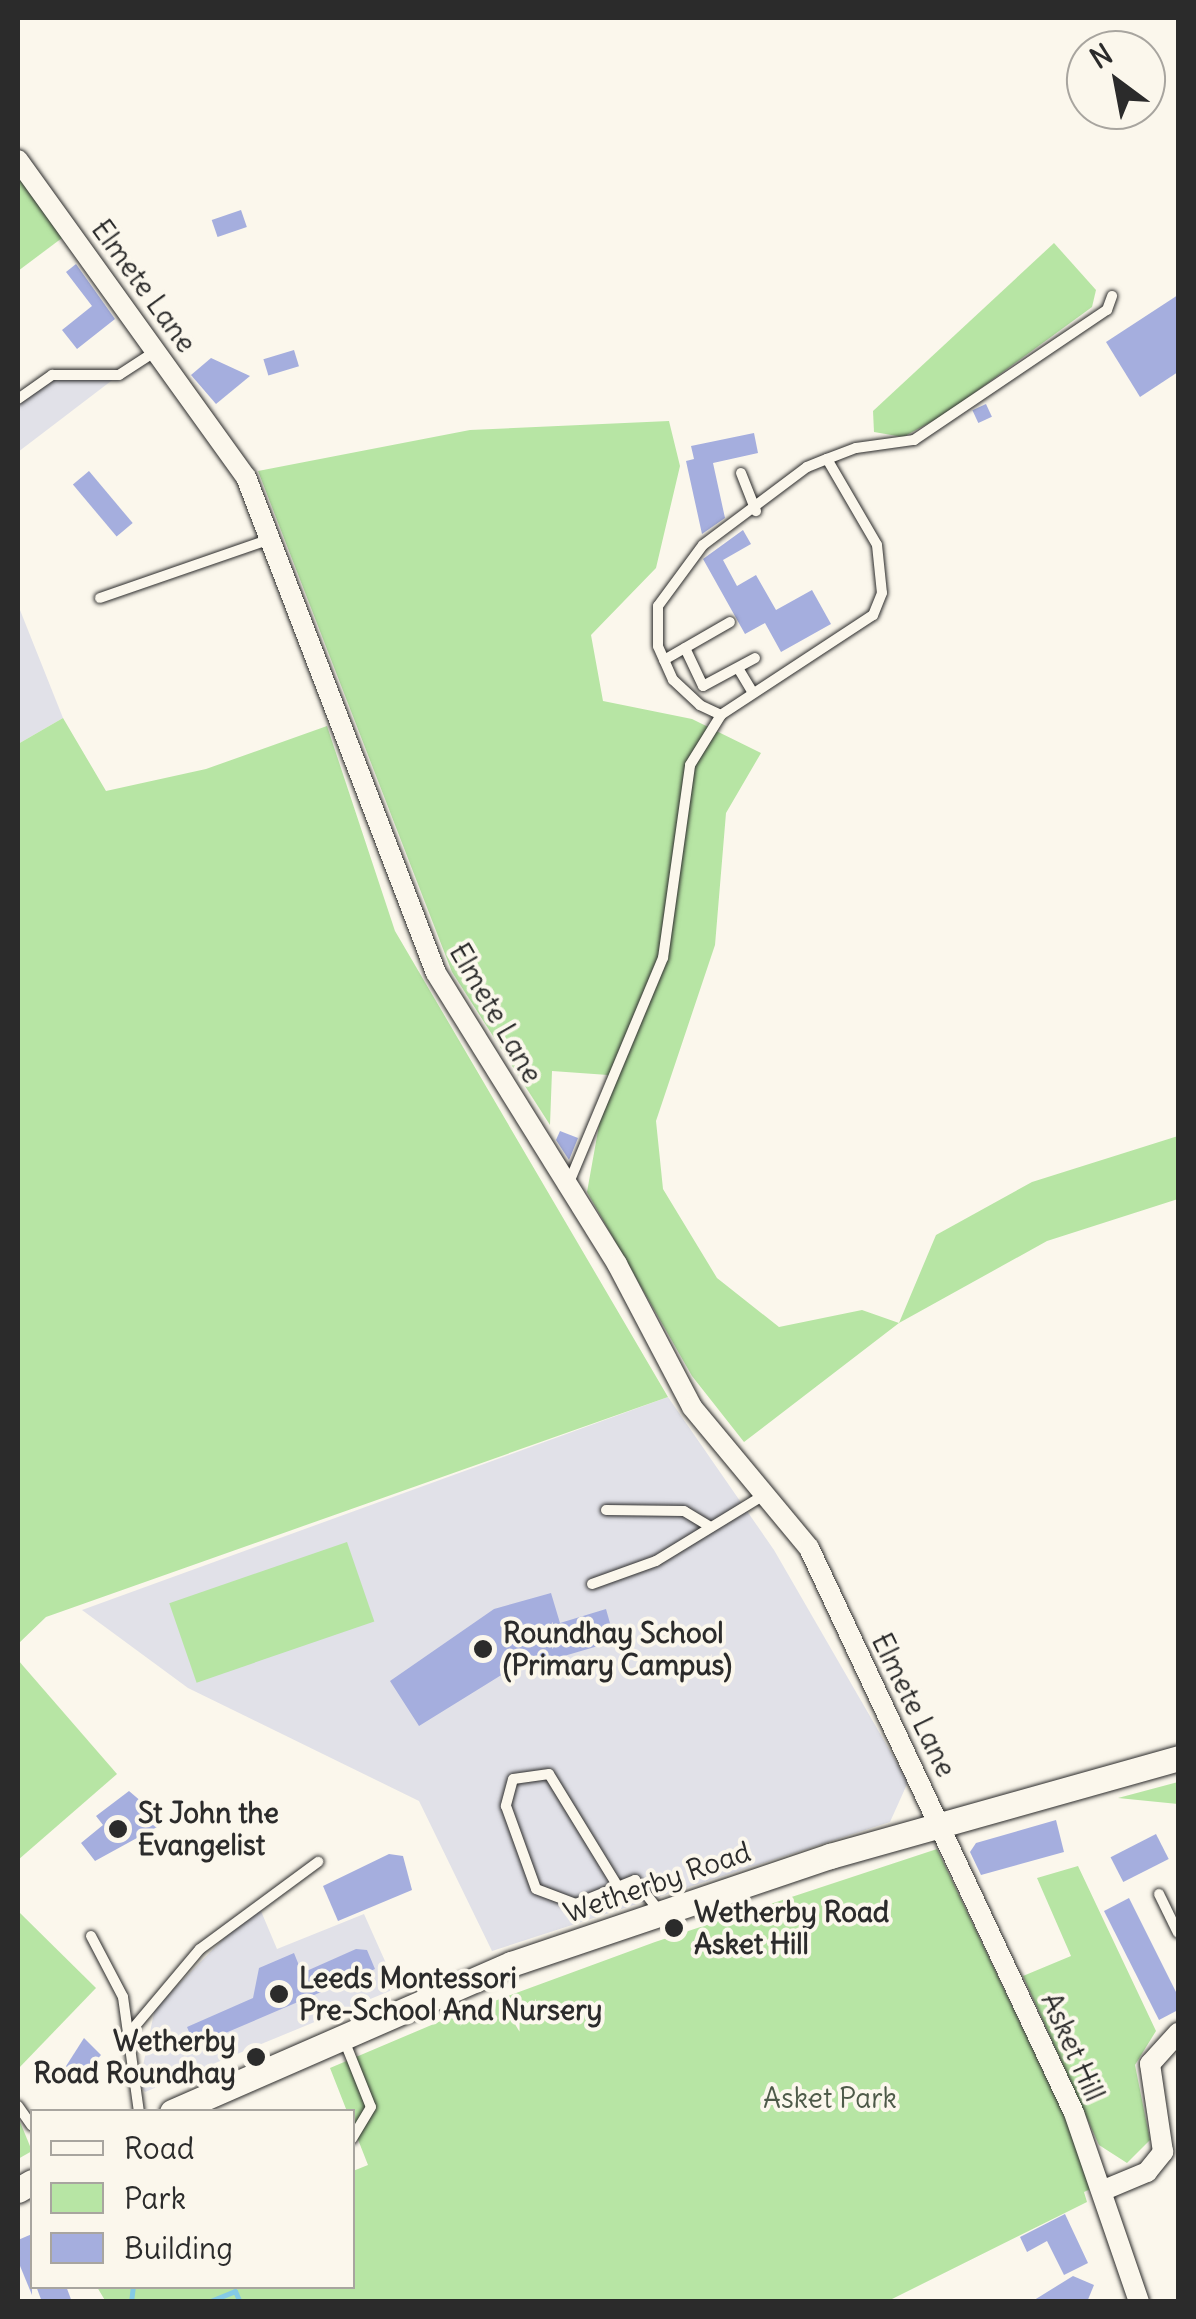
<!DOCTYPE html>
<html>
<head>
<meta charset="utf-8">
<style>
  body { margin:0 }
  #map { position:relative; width:1196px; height:2319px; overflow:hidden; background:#fbf7ec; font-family:Delius,sans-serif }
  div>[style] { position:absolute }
  .built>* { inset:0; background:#e1e1e8 }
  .green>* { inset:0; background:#b7e5a4; transform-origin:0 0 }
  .stream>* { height:5px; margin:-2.5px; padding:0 2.5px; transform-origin:2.5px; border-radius:2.5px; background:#84cae5 }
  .building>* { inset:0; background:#a5aede; transform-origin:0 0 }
  .roads { filter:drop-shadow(0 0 2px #2b2b2b) drop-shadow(0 0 2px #2b2b2b) }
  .service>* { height:10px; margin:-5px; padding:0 5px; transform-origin:5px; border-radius:5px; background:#fbf7ec }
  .minor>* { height:20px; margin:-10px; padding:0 10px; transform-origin:10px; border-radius:10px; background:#fbf7ec }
  .tertiary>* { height:25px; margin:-12.5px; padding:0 12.5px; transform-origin:12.5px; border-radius:12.5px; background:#fbf7ec }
  .dots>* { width:28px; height:28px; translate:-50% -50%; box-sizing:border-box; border:5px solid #fbf7ec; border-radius:50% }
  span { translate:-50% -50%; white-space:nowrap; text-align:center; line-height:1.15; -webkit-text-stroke:8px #fbf7ec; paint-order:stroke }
  .street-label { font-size:28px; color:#2b2b2b }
  .poi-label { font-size:28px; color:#2b2b2b; font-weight:700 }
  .left { translate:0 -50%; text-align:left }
  .right { translate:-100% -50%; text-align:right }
  .park-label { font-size:28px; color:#4e5a49 }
  .frame { position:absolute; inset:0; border:20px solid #2b2b2b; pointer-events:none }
  .legend { position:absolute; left:30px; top:2109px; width:325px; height:180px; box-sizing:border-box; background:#fbf7ec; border:2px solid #a8a59f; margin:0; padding:12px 18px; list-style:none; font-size:30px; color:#2b2b2b }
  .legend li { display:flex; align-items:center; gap:20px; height:50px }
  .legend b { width:50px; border:2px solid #a8a59f }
  .north { position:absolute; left:1066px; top:30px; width:100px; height:100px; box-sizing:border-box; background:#fbf7ec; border:2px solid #a8a59f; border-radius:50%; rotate:328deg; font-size:28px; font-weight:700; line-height:40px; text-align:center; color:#2b2b2b }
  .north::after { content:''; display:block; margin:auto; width:35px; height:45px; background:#2b2b2b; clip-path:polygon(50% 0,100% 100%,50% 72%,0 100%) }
</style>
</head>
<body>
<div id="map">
  <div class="built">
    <div style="clip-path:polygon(52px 375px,119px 375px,18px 452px,18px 399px)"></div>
    <div style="clip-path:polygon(18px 605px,63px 718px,18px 744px)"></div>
    <div style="clip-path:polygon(668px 1397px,774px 1550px,908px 1782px,890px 1822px,492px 1951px,419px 1801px,188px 1688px,82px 1610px)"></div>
    <div style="clip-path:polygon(258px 1904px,277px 1949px,364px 1914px,397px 1988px,145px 2092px,139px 2085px,155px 2008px)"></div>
  </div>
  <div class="green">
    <div style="clip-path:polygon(18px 160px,70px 232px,18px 271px)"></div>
    <div style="clip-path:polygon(1054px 243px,1096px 290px,1092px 307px,944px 415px,903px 437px,874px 432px,873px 411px)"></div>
    <div style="clip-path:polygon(669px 421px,680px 466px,656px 568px,591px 635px,603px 701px,692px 719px,761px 753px,726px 813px,715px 945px,656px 1121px,663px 1189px,717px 1278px,779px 1327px,862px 1310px,899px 1323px,936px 1235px,1032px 1182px,1178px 1136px,1178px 1199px,1047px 1241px,899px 1323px,744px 1442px,692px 1376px,587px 1192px,608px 1075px,552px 1071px,550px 1125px,452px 972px,258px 471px,470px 430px)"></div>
    <div style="clip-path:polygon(63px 718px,106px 791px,206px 769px,327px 726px,395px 931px,668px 1397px,46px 1617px,18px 1644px,18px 744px)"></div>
    <div style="left:347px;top:1542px;width:84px;height:188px;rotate:71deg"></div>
    <div style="clip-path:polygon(18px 1660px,117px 1774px,18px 1860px)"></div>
    <div style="clip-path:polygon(1178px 1782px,1178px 1804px,1118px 1798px)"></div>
    <div style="clip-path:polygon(937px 1849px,1076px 2140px,1095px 2187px,1084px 2192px,1087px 2202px,888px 2301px,106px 2302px,97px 2287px,352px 2286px,353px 2171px,368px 2165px,330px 2068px,448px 2018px,471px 2021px,478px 2007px,655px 1942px)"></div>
    <div style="clip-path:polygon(1078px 1866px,1156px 2031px,1135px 2065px,1150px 2140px,1127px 2163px,1099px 2145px,1023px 1976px,1071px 1956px,1037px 1878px)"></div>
    <div style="clip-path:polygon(18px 1911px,96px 1988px,18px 2069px)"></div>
    <div style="clip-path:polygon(18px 2117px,32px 2151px,18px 2159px)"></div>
  </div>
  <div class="stream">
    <div style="left:131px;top:2302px;width:16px;rotate:-83deg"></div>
    <div style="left:208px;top:2302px;width:29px;rotate:-22deg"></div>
    <div style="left:235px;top:2291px;width:12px;rotate:66deg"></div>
  </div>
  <div class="building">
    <div style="left:241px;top:210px;width:18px;height:31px;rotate:71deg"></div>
    <div style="clip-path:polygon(76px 264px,115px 319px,77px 349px,62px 330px,92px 306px,66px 272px)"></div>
    <div style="clip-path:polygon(1178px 295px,1178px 372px,1140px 397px,1106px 342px)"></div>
    <div style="left:294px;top:350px;width:17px;height:32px;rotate:73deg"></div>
    <div style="clip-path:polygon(211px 358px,250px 376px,216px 404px,191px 375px)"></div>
    <div style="left:986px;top:404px;width:14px;height:15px;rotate:65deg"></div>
    <div style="clip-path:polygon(754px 433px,758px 453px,713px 463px,725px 518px,702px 534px,686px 461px,694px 459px,691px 446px)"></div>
    <div style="left:89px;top:471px;width:68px;height:21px;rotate:50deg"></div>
    <div style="clip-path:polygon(743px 530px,751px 544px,723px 560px,737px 586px,756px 575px,776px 610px,812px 590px,831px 624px,781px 652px,765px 623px,745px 634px,703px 559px)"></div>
    <div style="clip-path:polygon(560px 1131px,578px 1138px,569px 1160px,556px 1140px)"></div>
    <div style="clip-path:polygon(551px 1593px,560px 1623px,606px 1609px,615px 1641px,503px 1674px,419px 1726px,390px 1681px,494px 1609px)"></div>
    <div style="clip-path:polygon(129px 1791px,156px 1814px,157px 1827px,95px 1861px,81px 1843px,103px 1825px,96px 1816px)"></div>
    <div style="clip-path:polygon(1056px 1820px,1064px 1852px,981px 1875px,970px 1852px,976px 1843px)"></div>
    <div style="left:1156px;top:1834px;width:28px;height:51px;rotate:63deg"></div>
    <div style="clip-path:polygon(389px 1854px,403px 1856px,412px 1890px,338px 1921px,323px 1886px)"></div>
    <div style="clip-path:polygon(1129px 1898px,1178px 1996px,1178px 2010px,1159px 2020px,1104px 1911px)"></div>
    <div style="clip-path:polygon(356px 1949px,367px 1950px,375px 1969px,195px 2046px,187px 2027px,253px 1998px,259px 1968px,294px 1953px,302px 1973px)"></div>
    <div style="clip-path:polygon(84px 2038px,101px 2055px,73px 2087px,61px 2074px)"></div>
    <div style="clip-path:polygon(1065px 2214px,1088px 2263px,1064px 2275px,1047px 2241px,1027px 2252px,1020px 2237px)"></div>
    <div style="clip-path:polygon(32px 2234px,32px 2295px,18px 2261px,18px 2240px)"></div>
    <div style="clip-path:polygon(1073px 2276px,1094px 2285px,1087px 2302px,1031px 2302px)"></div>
    <div style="clip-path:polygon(36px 2286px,66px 2286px,72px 2302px,42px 2302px)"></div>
  </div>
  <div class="roads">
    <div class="service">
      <div style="left:18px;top:399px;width:42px;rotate:-35.2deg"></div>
      <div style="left:52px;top:375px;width:67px"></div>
      <div style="left:119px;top:375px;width:44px;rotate:-33deg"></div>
      <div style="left:827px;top:459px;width:99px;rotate:59.8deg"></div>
      <div style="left:877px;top:545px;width:48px;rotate:84.1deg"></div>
      <div style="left:882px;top:593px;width:24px;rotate:112deg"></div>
      <div style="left:873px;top:615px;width:182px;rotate:146.7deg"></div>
      <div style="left:721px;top:715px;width:23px;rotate:-155deg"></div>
      <div style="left:700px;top:705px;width:37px;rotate:-137deg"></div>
      <div style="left:673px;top:680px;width:37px;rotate:-114deg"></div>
      <div style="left:658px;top:646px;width:40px;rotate:-90deg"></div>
      <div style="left:658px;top:606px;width:76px;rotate:-53.6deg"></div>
      <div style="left:703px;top:545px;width:130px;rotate:-36.9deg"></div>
      <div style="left:807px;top:467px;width:22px;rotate:-22deg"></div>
      <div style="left:827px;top:459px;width:31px;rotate:-21deg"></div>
      <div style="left:856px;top:448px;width:59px;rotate:-7.9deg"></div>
      <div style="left:914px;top:440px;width:233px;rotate:-34deg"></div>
      <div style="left:1107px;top:310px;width:15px;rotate:-70deg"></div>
      <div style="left:741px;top:473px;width:41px;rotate:68.5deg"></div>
      <div style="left:100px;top:598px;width:180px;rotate:-19.1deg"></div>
      <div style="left:685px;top:648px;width:42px;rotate:64.7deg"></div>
      <div style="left:703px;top:686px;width:59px;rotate:-28.3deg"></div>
      <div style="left:664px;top:660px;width:76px;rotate:-29.9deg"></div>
      <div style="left:738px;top:668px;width:29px;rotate:59deg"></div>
      <div style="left:568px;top:1185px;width:246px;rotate:-67.3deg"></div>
      <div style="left:663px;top:958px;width:195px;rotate:-82deg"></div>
      <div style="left:690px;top:765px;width:59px;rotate:-58.2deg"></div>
      <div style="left:606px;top:1510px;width:78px;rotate:0.7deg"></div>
      <div style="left:684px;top:1511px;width:31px;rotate:31deg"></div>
      <div style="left:592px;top:1584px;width:68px;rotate:-19.8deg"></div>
      <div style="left:656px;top:1561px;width:127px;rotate:-31.4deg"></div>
      <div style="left:617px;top:1885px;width:130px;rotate:-121.5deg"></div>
      <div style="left:549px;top:1774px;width:36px;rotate:172deg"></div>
      <div style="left:513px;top:1779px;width:28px;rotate:105deg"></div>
      <div style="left:506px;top:1806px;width:88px;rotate:70.1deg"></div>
      <div style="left:536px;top:1889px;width:43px;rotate:20.6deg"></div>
      <div style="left:576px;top:1904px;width:64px;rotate:-22.1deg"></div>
      <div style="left:635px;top:1880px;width:41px;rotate:52deg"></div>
      <div style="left:1159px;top:1894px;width:43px;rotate:64deg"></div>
      <div style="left:91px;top:1936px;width:69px;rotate:62.3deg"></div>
      <div style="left:123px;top:1997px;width:116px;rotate:82.1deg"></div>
      <div style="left:125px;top:2038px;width:116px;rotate:-49.9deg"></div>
      <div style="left:200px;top:1949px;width:147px;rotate:-36.4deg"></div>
      <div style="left:344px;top:2040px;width:72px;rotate:68.1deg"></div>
      <div style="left:371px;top:2107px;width:37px;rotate:121deg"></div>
      <div style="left:18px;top:2106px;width:24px;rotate:55deg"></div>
    </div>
    <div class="minor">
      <div style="left:18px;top:160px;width:390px;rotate:54.3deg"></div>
      <div style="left:246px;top:477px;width:531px;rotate:69.04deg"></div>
      <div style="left:436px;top:973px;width:343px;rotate:58.1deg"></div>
      <div style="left:617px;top:1264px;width:161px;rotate:62.3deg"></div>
      <div style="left:692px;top:1407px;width:183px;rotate:50.3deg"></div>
      <div style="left:809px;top:1548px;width:624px;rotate:64.87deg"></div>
      <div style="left:1074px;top:2113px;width:200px;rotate:71deg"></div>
      <div style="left:1104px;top:2190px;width:47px;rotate:-22.7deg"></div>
      <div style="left:1147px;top:2172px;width:26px;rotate:-51deg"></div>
      <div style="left:1163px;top:2152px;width:89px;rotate:-98.4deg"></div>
      <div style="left:1150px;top:2064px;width:42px;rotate:-47.9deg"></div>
    </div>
    <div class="tertiary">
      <div style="left:172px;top:2112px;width:370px;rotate:-23.6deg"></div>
      <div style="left:511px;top:1964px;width:337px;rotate:-18.7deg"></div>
      <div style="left:830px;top:1856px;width:362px;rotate:-15.7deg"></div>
      <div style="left:18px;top:2190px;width:16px;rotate:-30deg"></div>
    </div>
  </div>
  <div class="dots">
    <div style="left:483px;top:1649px;background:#2b2b2b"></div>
    <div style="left:118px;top:1829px;background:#2b2b2b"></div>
    <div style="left:674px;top:1928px;background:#2b2b2b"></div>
    <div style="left:279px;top:1994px;background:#2b2b2b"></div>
    <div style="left:256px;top:2057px;background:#2b2b2b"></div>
  </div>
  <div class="street-label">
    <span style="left:144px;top:286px;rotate:54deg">Elmete Lane</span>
    <span style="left:496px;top:1013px;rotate:60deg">Elmete Lane</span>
    <span style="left:914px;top:1705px;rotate:64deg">Elmete Lane</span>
    <span style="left:657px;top:1882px;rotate:-19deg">Wetherby Road</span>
    <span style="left:1073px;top:2047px;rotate:66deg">Asket Hill</span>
  </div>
  <div class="poi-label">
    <span class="left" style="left:503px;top:1649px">Roundhay School<br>(Primary Campus)</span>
    <span class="left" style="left:138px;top:1829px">St John the<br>Evangelist</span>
    <span class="left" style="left:694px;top:1928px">Wetherby Road<br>Asket Hill</span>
    <span class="left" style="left:299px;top:1994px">Leeds Montessori<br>Pre-School And Nursery</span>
    <span class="right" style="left:236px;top:2057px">Wetherby<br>Road Roundhay</span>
  </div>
  <div class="park-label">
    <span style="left:830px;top:2098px">Asket Park</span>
  </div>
  <div class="frame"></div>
  <ul class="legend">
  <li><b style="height:12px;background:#fbf7ec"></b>Road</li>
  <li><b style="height:28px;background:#b7e5a4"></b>Park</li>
  <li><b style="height:28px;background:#a5aede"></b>Building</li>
  </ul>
  <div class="north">N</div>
</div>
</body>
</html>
